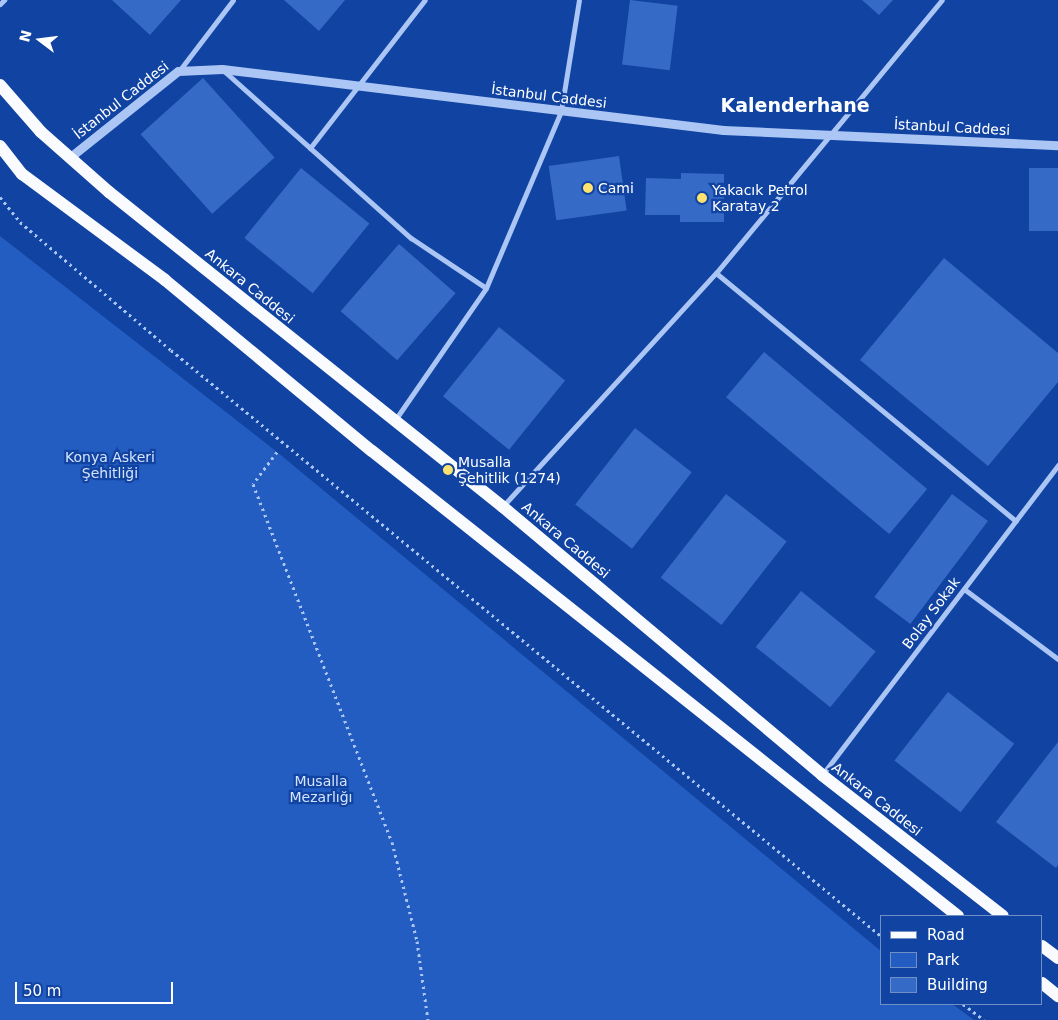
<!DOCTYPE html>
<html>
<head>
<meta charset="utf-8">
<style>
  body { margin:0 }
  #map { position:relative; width:1058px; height:1020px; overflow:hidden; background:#1144a2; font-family:"DejaVu Sans",sans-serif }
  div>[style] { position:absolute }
  .green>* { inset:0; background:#245dc1 }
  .building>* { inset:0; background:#366ac7; transform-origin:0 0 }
  .path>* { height:3px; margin-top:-1.5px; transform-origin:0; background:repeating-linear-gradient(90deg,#abc6f5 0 2.5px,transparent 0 6.5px) }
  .minor>* { height:5px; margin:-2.5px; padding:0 2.5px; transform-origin:2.5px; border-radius:2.5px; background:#abc6f5 }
  .tertiary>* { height:9px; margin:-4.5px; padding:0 4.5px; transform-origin:4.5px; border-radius:4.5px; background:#abc6f5 }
  .primary>* { height:12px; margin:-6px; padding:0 6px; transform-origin:6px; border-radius:6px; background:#fafbff }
  .dots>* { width:14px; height:14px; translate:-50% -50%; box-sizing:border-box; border:2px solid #1144a2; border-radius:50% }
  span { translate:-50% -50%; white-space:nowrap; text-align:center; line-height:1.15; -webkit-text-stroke:4.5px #1144a2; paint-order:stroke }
  .street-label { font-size:14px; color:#fff }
  .poi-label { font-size:14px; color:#fff }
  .left { translate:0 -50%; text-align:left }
  .park-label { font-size:14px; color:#d5e4fe }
  .district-label { font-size:19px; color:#fff; font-weight:700 }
  .legend { position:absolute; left:880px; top:915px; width:162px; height:90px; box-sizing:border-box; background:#1144a2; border:1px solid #708fc7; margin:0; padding:6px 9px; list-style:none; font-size:15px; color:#fff }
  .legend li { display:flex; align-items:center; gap:10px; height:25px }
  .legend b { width:25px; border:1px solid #708fc7 }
  .north { position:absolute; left:15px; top:15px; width:50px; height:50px; -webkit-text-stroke:4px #1144a2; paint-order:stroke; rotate:285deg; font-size:14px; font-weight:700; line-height:20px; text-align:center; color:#fff }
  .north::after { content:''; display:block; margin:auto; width:18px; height:22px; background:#fff; clip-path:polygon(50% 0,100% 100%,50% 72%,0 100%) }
  .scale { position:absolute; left:15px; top:982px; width:158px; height:22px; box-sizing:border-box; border:2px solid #fff; border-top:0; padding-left:6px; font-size:15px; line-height:18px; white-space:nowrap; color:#fff; -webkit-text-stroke:4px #1144a2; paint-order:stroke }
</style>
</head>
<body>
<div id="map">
  <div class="green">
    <div style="clip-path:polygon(0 236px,277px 452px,882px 952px,882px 1004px,952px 1004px,974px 1020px,0 1020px)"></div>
  </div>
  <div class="building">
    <div style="clip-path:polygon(112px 0,181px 0,150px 35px)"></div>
    <div style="clip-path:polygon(284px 0,345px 0,319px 31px)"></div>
    <div style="left:630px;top:0;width:48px;height:65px;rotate:7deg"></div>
    <div style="clip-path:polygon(862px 0,893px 0,879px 15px)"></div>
    <div style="left:203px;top:78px;width:107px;height:84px;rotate:48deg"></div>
    <div style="left:619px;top:156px;width:55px;height:71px;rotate:82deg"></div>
    <div style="left:301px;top:168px;width:88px;height:90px;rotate:39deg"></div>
    <div style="left:1029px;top:168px;width:29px;height:63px"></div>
    <div style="clip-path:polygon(681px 173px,724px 174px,724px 222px,680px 222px,680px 215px,645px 215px,646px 178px,681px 179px)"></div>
    <div style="left:399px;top:244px;width:75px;height:89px;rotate:41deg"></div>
    <div style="clip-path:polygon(944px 258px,1058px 353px,1058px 382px,988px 466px,860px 360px)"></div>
    <div style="left:499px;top:327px;width:85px;height:89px;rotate:39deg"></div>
    <div style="left:764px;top:352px;width:213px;height:59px;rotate:40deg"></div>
    <div style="left:635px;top:428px;width:72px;height:97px;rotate:38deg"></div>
    <div style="left:726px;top:494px;width:77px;height:106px;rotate:38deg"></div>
    <div style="left:952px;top:494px;width:45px;height:129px;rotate:37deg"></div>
    <div style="left:801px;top:591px;width:96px;height:72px;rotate:39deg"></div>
    <div style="left:948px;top:692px;width:84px;height:87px;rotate:38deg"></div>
    <div style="clip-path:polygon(1058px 742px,1058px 865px,1056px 868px,996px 822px)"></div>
  </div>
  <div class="path">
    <div style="left:0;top:197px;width:32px;rotate:51deg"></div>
    <div style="left:20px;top:222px;width:198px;rotate:40.3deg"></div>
    <div style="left:171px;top:350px;width:922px;rotate:39.54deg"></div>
    <div style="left:277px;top:452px;width:40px;rotate:127deg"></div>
    <div style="left:253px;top:484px;width:384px;rotate:68.8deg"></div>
    <div style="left:392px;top:842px;width:102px;rotate:75.8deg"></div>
    <div style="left:417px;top:941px;width:80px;rotate:82.1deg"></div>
    <div style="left:963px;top:1004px;width:26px;rotate:37deg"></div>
  </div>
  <div class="minor">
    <div style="left:0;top:4px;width:6px;rotate:-45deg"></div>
    <div style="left:179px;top:71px;width:89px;rotate:-52.7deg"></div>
    <div style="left:224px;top:71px;width:251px;rotate:41.8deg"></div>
    <div style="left:411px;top:238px;width:90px;rotate:33.7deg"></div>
    <div style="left:310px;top:148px;width:187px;rotate:-52.2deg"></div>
    <div style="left:716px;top:273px;width:389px;rotate:39.6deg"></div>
    <div style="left:395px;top:420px;width:160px;rotate:-55.4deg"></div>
    <div style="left:486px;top:288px;width:192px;rotate:-67deg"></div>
    <div style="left:561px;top:111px;width:112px;rotate:-80.8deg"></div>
    <div style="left:503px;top:506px;width:316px;rotate:-47.6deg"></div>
    <div style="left:716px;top:273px;width:354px;rotate:-50.4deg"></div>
    <div style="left:964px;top:589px;width:117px;rotate:36.7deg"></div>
    <div style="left:822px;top:775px;width:390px;rotate:-52.7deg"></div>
  </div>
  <div class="tertiary">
    <div style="left:69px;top:158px;width:139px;rotate:-38.6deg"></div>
    <div style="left:178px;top:71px;width:44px;rotate:-2.6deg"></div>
    <div style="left:222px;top:69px;width:505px;rotate:6.94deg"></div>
    <div style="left:723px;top:130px;width:335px;rotate:2.6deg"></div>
  </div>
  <div class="primary">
    <div style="left:0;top:85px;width:62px;rotate:48.9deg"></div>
    <div style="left:41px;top:132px;width:91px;rotate:41.4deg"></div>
    <div style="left:109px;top:192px;width:504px;rotate:38.64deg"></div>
    <div style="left:503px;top:507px;width:417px;rotate:40deg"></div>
    <div style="left:822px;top:775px;width:229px;rotate:37.9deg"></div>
    <div style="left:0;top:146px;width:36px;rotate:52deg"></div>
    <div style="left:22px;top:174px;width:178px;rotate:36.5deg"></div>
    <div style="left:165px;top:280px;width:268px;rotate:39.6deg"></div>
    <div style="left:372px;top:451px;width:748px;rotate:38.43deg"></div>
    <div style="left:1042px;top:946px;width:20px;rotate:37deg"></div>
    <div style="left:1042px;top:983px;width:21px;rotate:39deg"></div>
  </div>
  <div class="dots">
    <div style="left:588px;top:188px;background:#ffe370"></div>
    <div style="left:702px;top:198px;background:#ffe370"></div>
    <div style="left:448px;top:470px;background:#ffe370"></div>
  </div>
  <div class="street-label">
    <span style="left:549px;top:96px;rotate:7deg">İstanbul Caddesi</span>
    <span style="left:121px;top:100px;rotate:-38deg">İstanbul Caddesi</span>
    <span style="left:952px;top:127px;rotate:3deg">İstanbul Caddesi</span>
    <span style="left:250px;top:286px;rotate:39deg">Ankara Caddesi</span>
    <span style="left:566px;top:540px;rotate:40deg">Ankara Caddesi</span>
    <span style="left:931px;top:613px;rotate:-53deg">Bolay Sokak</span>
    <span style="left:877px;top:799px;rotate:38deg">Ankara Caddesi</span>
  </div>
  <div class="poi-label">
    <span class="left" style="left:598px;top:188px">Cami</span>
    <span class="left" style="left:712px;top:198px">Yakacık Petrol<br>Karatay 2</span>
    <span class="left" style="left:458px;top:470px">Musalla<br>Şehitlik (1274)</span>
  </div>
  <div class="park-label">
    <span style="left:110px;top:465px">Konya Askeri<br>Şehitliği</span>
    <span style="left:321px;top:789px">Musalla<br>Mezarlığı</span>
  </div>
  <div class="district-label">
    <span style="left:795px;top:106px">Kalenderhane</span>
  </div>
  <ul class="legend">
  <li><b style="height:6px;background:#fafbff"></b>Road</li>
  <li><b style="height:14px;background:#245dc1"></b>Park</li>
  <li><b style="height:14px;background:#366ac7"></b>Building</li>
  </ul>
  <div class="north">N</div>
  <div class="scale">50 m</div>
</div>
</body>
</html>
